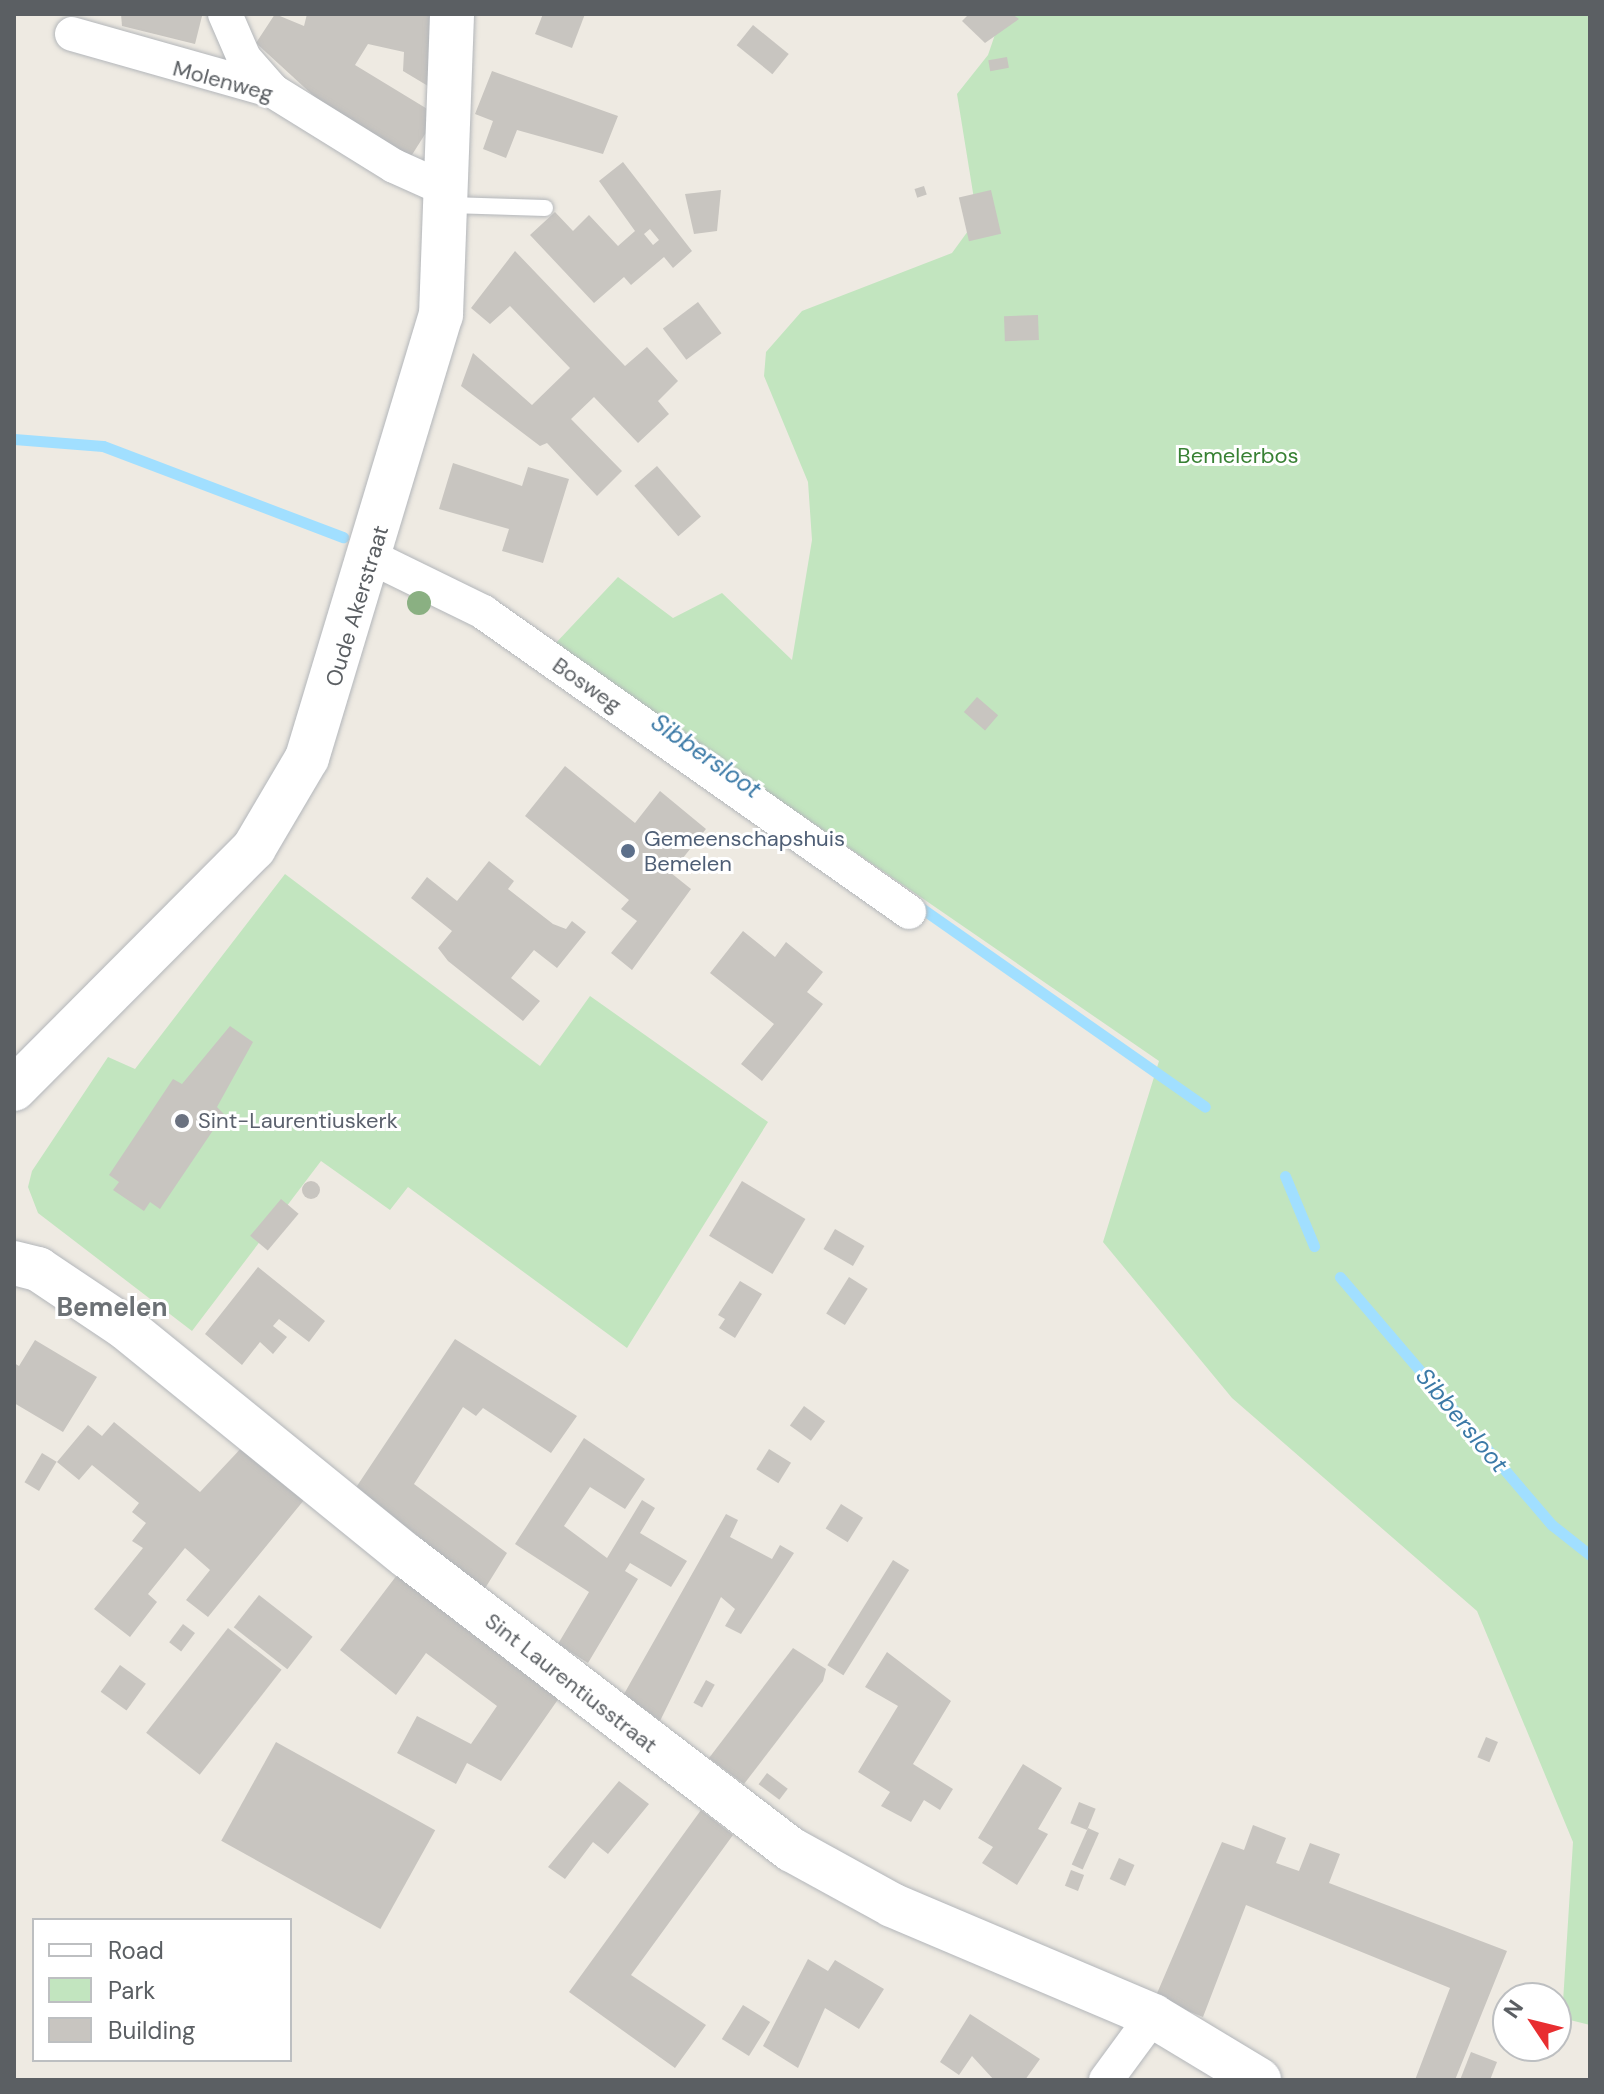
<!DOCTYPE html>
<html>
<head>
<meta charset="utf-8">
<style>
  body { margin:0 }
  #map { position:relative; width:1604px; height:2094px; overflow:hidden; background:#eeeae2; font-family:"DM Sans",sans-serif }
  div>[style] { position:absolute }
  .green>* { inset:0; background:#c2e5bf }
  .stream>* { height:11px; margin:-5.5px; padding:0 5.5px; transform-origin:5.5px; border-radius:5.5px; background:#a1dfff }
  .building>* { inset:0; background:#c8c5c0; transform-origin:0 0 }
  .round { border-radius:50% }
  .roads { filter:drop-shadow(0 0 2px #b3b6ba) drop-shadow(0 0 2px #b3b6ba) }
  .lane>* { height:16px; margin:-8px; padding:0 8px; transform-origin:8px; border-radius:8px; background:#fff }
  .street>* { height:34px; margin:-17px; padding:0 17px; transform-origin:17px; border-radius:17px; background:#fff }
  .secondary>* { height:44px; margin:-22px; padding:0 22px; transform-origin:22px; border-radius:22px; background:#fff }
  .trees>* { width:24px; height:24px; margin:-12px; border-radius:50%; background:#8ab082 }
  .dots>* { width:22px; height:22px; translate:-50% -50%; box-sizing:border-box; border:4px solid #fff; border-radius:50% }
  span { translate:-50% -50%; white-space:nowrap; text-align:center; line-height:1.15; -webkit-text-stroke:6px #fff; paint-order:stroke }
  .street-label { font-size:22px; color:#5b5f63 }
  .park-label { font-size:22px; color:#388134 }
  .service-label { font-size:22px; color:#4e5e75 }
  .left { translate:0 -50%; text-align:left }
  .worship-label { font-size:22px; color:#5b616d }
  .water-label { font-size:24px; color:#3c7aa7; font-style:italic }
  .quarter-label { font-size:26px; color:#6c7175; font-weight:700 }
  .frame { position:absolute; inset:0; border:16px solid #5b5f63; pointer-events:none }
  .legend { position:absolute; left:32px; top:1918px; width:260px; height:144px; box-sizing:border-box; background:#fff; border:2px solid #bdbfc1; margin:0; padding:10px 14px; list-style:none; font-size:24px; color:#5b5f63 }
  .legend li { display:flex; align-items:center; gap:16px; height:40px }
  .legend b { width:40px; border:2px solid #bdbfc1 }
  .north { position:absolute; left:1492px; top:1982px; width:80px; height:80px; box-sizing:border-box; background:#fff; border:2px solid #bdbfc1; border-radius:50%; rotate:305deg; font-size:22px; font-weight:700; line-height:32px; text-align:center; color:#5b5f63 }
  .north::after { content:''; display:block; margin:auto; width:28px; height:36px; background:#e82e30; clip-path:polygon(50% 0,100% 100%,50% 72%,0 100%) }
</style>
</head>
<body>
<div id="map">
  <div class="green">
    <div style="clip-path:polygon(1002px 14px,1590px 14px,1590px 2025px,1562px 2018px,1573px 1842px,1477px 1611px,1232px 1398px,1103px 1242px,1159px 1061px,554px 645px,618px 577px,673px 618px,722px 593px,792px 660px,812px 540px,808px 482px,764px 376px,766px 352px,802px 311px,952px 253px,968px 231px,974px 199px,957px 94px,988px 55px)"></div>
    <div style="clip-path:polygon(285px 874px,540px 1066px,590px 996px,768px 1122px,627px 1348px,408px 1187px,390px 1210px,321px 1161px,192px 1331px,38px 1213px,28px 1187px,32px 1171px,108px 1057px,135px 1069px)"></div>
  </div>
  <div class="stream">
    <div style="left:14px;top:439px;width:89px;rotate:4.5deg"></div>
    <div style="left:103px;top:446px;width:257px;rotate:20.8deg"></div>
    <div style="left:914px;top:903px;width:355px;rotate:35deg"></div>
    <div style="left:1285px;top:1176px;width:76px;rotate:67.5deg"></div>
    <div style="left:1340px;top:1277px;width:326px;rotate:49.5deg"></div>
    <div style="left:1552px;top:1525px;width:48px;rotate:38.3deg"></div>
  </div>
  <div class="building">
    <div style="clip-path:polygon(121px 14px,194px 14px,202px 16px,195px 44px,122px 26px)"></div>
    <div style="clip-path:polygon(275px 14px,304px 26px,307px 14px,435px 14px,433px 89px,403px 71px,404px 52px,368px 44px,355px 65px,429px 110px,434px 120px,410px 158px,316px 98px,256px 43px)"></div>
    <div style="clip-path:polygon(543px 14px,585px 14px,572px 48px,535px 34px)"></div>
    <div style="clip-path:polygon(969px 14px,1012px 14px,1019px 19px,985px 43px,962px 21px)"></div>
    <div style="left:753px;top:25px;width:46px;height:26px;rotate:39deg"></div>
    <div style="left:1007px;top:57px;width:11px;height:19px;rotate:80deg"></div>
    <div style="clip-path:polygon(492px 71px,618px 116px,603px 154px,517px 130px,506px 158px,483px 149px,493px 121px,475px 114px)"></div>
    <div style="clip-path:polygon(evenodd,623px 162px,692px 251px,673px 268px,664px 257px,631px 285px,624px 277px,594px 303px,530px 235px,555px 212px,573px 231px,589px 215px,618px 246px,635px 231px,599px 181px,623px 162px,650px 229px,659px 240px,653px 245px,644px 234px,650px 229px)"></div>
    <div style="left:924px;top:186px;width:9px;height:10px;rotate:72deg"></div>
    <div style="clip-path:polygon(721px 190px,717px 231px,694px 234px,685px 194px)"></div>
    <div style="left:991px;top:190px;width:45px;height:33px;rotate:77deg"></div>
    <div style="clip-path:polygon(515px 251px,625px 366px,647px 347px,678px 381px,658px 401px,669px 414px,638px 443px,594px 397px,571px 419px,622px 471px,597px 496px,547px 443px,540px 446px,461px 386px,473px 353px,532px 405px,570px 368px,510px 306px,490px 324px,471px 308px)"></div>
    <div style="left:698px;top:302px;width:39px;height:44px;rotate:53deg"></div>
    <div style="left:1038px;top:315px;width:25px;height:34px;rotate:88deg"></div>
    <div style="clip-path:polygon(453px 463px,522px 486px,528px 467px,569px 479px,543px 563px,502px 551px,509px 529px,439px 509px)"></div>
    <div style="left:657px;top:466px;width:67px;height:30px;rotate:49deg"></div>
    <div style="left:977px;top:697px;width:28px;height:20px;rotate:41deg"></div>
    <div style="clip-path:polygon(565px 766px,635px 823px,660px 791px,706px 829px,671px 873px,691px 889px,632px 970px,611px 953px,637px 921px,621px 909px,629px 900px,525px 816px)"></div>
    <div style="clip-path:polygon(489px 861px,514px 881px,508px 889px,553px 924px,566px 929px,572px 921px,586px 932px,557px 968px,534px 950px,511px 978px,540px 1001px,523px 1021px,448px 961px,438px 948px,452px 931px,411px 898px,427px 877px,457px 901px)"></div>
    <div style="clip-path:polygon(743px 931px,775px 957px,786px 942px,823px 972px,807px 992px,823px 1004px,762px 1081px,741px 1064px,774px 1024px,710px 973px)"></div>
    <div style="clip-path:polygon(230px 1026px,253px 1042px,217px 1107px,224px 1114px,160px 1209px,150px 1202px,144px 1211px,113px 1190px,119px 1182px,109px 1175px,173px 1079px,182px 1084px)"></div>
    <div class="round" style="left:302px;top:1181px;width:18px;height:18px"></div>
    <div style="left:742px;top:1181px;width:74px;height:64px;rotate:31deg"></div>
    <div style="left:281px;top:1199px;width:23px;height:48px;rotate:40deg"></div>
    <div style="left:835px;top:1229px;width:34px;height:23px;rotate:30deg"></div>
    <div style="clip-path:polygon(258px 1267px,325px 1321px,309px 1342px,279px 1319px,273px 1326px,287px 1337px,273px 1354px,260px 1342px,242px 1365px,205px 1334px)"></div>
    <div style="left:849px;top:1277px;width:22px;height:43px;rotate:32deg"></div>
    <div style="clip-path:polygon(740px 1281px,762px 1294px,735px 1338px,719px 1328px,725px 1319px,718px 1315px)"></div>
    <div style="clip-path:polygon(455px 1339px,577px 1416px,551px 1453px,483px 1408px,476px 1416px,463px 1407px,414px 1484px,507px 1553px,484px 1590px,353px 1492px)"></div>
    <div style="clip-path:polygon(35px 1340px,97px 1377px,63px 1432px,14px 1403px,14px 1363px,19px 1366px)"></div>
    <div style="left:804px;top:1406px;width:26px;height:24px;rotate:36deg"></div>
    <div style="clip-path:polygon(114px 1422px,200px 1492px,245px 1444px,304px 1500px,208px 1617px,186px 1600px,210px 1570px,185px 1548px,148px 1594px,157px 1602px,130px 1637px,94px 1609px,143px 1548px,132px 1541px,146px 1523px,132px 1512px,139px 1503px,92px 1465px,79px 1480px,57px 1462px,88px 1425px,102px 1436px)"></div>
    <div style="clip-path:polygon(584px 1438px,645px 1479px,625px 1509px,590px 1487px,564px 1526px,607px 1558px,642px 1500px,655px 1508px,640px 1533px,687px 1561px,671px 1587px,630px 1563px,625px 1571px,638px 1579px,588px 1663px,558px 1644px,589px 1592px,515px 1544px)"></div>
    <div style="left:769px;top:1449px;width:26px;height:24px;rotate:32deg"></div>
    <div style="left:42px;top:1453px;width:17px;height:34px;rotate:31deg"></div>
    <div style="left:841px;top:1504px;width:26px;height:29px;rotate:32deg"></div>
    <div style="clip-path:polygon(726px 1514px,738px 1520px,730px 1537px,772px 1559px,780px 1545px,794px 1553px,741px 1634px,725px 1626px,735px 1609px,721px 1597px,660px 1721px,624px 1694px)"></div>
    <div style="left:893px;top:1560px;width:19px;height:124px;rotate:32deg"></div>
    <div style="clip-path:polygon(397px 1575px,559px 1698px,501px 1781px,467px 1763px,456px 1784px,397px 1753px,417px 1716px,471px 1744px,497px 1706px,426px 1653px,396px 1695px,340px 1650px)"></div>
    <div style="left:259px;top:1595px;width:68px;height:41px;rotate:38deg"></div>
    <div style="left:183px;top:1624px;width:15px;height:23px;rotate:37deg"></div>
    <div style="left:228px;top:1628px;width:68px;height:133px;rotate:38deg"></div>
    <div style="clip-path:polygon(793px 1648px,826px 1669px,823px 1681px,744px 1784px,709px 1758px)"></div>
    <div style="clip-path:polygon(887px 1652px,951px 1701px,913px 1764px,953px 1789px,940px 1810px,924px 1800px,911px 1822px,881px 1806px,890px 1792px,858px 1772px,898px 1706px,865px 1687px)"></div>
    <div style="left:120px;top:1665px;width:32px;height:33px;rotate:36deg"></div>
    <div style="left:706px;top:1680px;width:10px;height:26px;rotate:29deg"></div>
    <div style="left:1486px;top:1737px;width:13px;height:22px;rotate:23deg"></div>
    <div style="left:276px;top:1742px;width:182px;height:113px;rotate:29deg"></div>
    <div style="clip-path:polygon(1023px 1764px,1062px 1788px,1038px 1829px,1048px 1834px,1017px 1885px,982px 1863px,993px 1847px,978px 1838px)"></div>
    <div style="left:767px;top:1773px;width:26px;height:14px;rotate:37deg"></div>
    <div style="clip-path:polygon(619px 1781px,649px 1804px,608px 1854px,593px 1842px,565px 1879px,548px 1867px)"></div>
    <div style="left:1079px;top:1802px;width:18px;height:23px;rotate:22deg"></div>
    <div style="clip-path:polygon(701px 1810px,733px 1835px,631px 1975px,706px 2025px,675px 2068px,569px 1992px)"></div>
    <div style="clip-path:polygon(1253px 1825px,1286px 1838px,1276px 1863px,1299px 1871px,1310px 1843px,1340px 1854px,1329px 1883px,1507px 1951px,1455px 2080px,1415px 2080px,1450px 1988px,1246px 1905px,1203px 2017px,1155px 1998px,1222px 1842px,1244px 1850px)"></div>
    <div style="left:1088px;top:1828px;width:12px;height:40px;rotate:24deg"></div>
    <div style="left:1119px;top:1858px;width:17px;height:23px;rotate:24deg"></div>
    <div style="left:1071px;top:1870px;width:14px;height:17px;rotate:21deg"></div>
    <div style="clip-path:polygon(808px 1959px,828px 1971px,835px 1960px,884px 1989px,859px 2029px,825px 2008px,798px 2068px,763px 2046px)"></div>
    <div style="left:743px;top:2005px;width:32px;height:40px;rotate:32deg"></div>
    <div style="clip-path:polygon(970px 2014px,1040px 2059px,1025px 2080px,994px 2080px,972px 2056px,959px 2075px,940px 2062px)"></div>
    <div style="clip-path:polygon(1471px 2052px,1497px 2062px,1490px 2080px,1460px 2080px)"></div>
  </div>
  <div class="roads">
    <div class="lane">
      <div style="left:450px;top:205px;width:95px;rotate:1.8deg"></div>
    </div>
    <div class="street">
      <div style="left:225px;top:14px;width:48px;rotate:66.6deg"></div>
      <div style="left:244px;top:58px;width:44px;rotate:48.7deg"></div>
      <div style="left:72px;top:34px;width:209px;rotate:15.8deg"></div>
      <div style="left:273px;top:91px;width:142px;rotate:31.8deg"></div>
      <div style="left:394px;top:166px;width:61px;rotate:24.1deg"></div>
      <div style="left:373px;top:558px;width:123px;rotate:26.1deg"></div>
      <div style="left:483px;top:612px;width:521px;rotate:35.15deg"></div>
      <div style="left:1106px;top:2080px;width:79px;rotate:-53.7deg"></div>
    </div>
    <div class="secondary">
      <div style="left:14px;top:1089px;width:340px;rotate:-45.1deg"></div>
      <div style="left:254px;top:848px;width:104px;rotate:-59.5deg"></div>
      <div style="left:307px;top:758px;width:463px;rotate:-73.2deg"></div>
      <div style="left:441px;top:315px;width:301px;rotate:-87.9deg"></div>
      <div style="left:14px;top:1263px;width:25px;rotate:14deg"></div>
      <div style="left:38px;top:1269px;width:106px;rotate:33.8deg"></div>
      <div style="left:126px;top:1328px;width:362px;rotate:39.1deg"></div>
      <div style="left:407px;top:1556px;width:484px;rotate:37.4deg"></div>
      <div style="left:792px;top:1850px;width:114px;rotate:28.8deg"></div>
      <div style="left:892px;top:1905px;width:284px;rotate:23deg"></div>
      <div style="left:1153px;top:2016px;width:124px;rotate:31.1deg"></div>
    </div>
  </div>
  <div class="trees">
    <div style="left:419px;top:603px"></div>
  </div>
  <div class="dots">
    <div style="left:628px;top:851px;background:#5c6f8a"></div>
    <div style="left:182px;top:1121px;background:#6b7280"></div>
  </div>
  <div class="street-label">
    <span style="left:223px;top:81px;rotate:15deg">Molenweg</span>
    <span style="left:357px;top:606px;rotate:-73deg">Oude Akerstraat</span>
    <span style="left:587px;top:685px;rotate:35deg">Bosweg</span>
    <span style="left:571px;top:1683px;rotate:38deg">Sint Laurentiusstraat</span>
  </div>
  <div class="park-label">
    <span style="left:1238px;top:456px">Bemelerbos</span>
  </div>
  <div class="service-label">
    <span class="left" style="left:644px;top:851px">Gemeenschapshuis<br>Bemelen</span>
  </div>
  <div class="worship-label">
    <span class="left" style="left:198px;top:1121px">Sint-Laurentiuskerk</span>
  </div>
  <div class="water-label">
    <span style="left:706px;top:756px;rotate:35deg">Sibbersloot</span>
    <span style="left:1462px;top:1420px;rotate:50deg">Sibbersloot</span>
  </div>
  <div class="quarter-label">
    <span style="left:112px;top:1308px">Bemelen</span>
  </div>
  <div class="frame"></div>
  <ul class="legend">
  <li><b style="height:10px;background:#fff"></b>Road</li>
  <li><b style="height:22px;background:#c2e5bf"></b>Park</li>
  <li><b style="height:22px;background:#c8c5c0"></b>Building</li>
  </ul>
  <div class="north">N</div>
</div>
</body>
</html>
